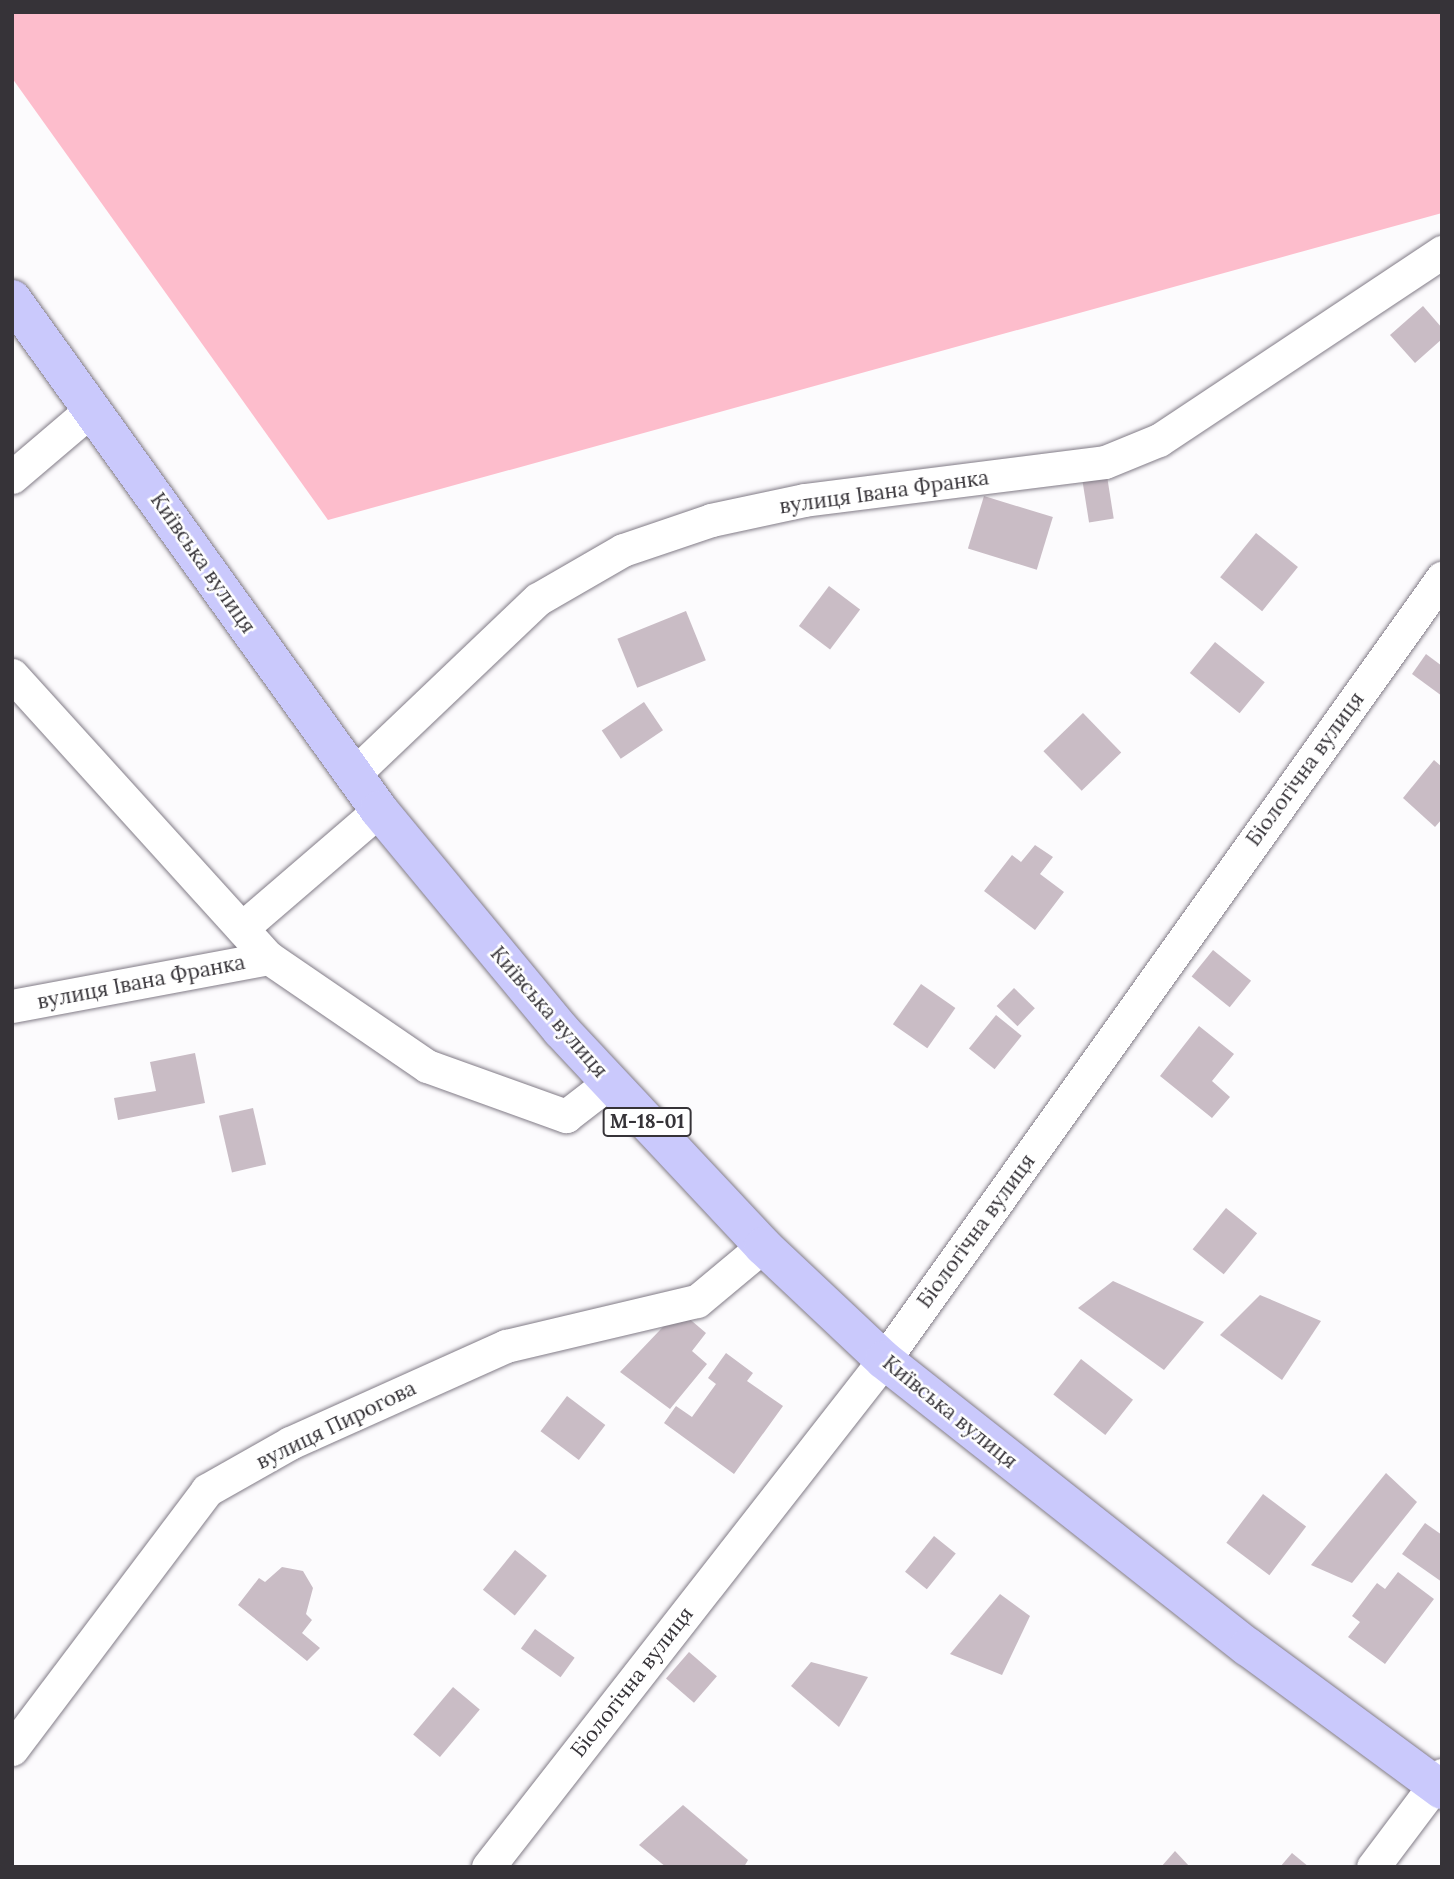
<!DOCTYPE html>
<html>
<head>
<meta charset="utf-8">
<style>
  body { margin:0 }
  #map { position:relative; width:1454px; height:1879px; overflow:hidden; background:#fcfbfd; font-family:Lora,serif }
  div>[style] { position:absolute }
  .green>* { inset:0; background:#fdbdcc }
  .building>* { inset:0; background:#c9bcc5; transform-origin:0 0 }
  .roads { filter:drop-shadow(0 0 2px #827c87) drop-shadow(0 0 2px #827c87) }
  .street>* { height:33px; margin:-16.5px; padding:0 16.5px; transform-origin:16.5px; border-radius:16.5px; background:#fff }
  .highway>* { height:38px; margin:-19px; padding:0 19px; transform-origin:19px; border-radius:19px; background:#cac9fc }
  span { translate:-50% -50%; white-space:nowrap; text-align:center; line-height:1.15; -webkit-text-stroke:5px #fff; paint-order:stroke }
  .shield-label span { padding:2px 5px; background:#fff; border:2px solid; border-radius:5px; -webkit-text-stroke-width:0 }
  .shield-label { font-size:19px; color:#363338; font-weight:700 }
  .street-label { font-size:21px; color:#363338 }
  .frame { position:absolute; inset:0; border:14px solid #363338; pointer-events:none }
</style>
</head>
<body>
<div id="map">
  <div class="green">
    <div style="clip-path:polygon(12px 12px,1442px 12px,1442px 213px,328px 520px,12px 78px)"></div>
  </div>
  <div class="building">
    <div style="clip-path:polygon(1423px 306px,1442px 328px,1442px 339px,1415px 363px,1390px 335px)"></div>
    <div style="left:1107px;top:476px;width:43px;height:25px;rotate:81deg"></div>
    <div style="left:984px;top:496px;width:72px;height:55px;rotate:17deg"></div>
    <div style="left:1256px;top:533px;width:54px;height:57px;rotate:39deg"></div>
    <div style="left:829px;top:586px;width:39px;height:50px;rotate:37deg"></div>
    <div style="left:686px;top:611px;width:53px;height:74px;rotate:68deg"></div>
    <div style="left:1215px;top:642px;width:64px;height:40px;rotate:39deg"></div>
    <div style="clip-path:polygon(1426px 654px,1442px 666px,1442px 696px,1412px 674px)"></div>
    <div style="left:644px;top:702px;width:34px;height:51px;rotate:56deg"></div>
    <div style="left:1083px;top:713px;width:55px;height:55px;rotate:46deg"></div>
    <div style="clip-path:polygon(1434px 760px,1442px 767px,1442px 819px,1435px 827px,1403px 798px)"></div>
    <div style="clip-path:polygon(1035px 845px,1053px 857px,1040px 874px,1064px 892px,1035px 930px,984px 891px,1012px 855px,1021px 862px)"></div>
    <div style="left:1213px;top:950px;width:49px;height:34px;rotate:39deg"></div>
    <div style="left:921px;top:984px;width:42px;height:49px;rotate:35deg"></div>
    <div style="left:1014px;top:988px;width:29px;height:25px;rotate:44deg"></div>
    <div style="left:996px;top:1015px;width:33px;height:43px;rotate:39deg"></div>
    <div style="clip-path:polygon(1199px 1026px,1234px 1054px,1212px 1081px,1230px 1097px,1212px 1118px,1160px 1076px)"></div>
    <div style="clip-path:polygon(195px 1053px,205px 1103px,118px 1120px,114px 1098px,156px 1091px,150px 1062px)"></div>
    <div style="left:253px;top:1108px;width:58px;height:35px;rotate:77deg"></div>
    <div style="left:1226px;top:1208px;width:40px;height:53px;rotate:39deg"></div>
    <div style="clip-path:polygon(1113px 1281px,1204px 1322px,1164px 1370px,1078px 1308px)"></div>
    <div style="clip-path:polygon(1260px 1295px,1321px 1321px,1282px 1380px,1220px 1335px)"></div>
    <div style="clip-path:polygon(679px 1310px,706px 1333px,692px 1351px,707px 1364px,670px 1409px,620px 1372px)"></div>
    <div style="clip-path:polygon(726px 1353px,753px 1373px,747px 1381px,783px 1406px,734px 1474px,664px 1423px,676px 1406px,692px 1417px,716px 1384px,708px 1378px)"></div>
    <div style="left:1081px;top:1359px;width:66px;height:45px;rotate:38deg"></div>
    <div style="left:567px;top:1396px;width:48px;height:44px;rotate:37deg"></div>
    <div style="clip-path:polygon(1386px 1473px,1417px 1502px,1352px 1583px,1311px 1565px)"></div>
    <div style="left:1263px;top:1494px;width:54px;height:61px;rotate:37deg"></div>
    <div style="clip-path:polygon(1425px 1523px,1442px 1535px,1442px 1582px,1402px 1554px)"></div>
    <div style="left:934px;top:1536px;width:28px;height:46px;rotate:39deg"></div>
    <div style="left:515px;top:1550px;width:41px;height:51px;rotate:39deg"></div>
    <div style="clip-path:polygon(282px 1567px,303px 1571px,313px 1588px,306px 1614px,312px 1620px,302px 1633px,320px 1648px,307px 1661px,238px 1605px,259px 1578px,265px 1582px)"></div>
    <div style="clip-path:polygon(1398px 1572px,1434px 1599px,1385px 1664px,1348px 1637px,1360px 1622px,1352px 1616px,1377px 1583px,1385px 1589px)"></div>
    <div style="clip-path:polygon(1000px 1594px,1030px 1616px,1002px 1675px,950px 1654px)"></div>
    <div style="left:535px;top:1629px;width:49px;height:24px;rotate:36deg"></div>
    <div style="left:689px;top:1652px;width:37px;height:35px;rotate:41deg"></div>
    <div style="clip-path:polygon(811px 1662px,868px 1677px,839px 1727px,791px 1686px)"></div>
    <div style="left:453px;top:1687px;width:35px;height:62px;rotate:40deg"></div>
    <div style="clip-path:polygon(683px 1805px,748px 1860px,744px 1867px,666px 1867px,639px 1845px)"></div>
    <div style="clip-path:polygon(1175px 1851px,1190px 1867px,1161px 1867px)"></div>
    <div style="clip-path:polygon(1292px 1853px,1309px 1867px,1280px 1867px)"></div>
  </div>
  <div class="roads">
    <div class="street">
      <div style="left:12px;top:477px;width:106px;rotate:-40.4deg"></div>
      <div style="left:12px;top:675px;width:382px;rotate:47.8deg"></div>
      <div style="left:269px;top:958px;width:191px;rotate:34.4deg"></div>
      <div style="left:427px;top:1066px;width:148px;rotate:19.8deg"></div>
      <div style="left:566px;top:1116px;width:56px;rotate:-37.7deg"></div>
      <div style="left:353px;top:775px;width:255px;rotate:-43.6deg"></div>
      <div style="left:538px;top:599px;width:98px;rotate:-30deg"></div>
      <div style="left:623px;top:550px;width:93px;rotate:-18.8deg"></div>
      <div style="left:711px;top:520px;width:95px;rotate:-12.1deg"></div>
      <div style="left:804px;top:500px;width:303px;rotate:-7.2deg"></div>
      <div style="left:1105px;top:462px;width:58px;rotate:-22.2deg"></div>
      <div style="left:1159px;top:440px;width:340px;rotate:-33.6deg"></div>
      <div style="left:242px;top:928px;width:181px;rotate:-40.7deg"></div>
      <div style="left:12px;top:1006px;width:261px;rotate:-10.6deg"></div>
      <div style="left:12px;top:1749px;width:324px;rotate:-53deg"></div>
      <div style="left:207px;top:1490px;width:95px;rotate:-29.5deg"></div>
      <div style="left:290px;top:1443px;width:237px;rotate:-24.2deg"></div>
      <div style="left:506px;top:1346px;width:196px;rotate:-13.3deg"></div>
      <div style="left:697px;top:1301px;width:86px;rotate:-39.8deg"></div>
      <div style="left:488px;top:1867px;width:643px;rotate:-52.01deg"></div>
      <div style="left:884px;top:1360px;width:961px;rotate:-54.49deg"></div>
      <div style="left:1373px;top:1867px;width:115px;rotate:-53.1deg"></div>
    </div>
    <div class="highway">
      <div style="left:12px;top:299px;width:629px;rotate:54.31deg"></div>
      <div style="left:379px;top:810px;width:286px;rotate:50.4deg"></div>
      <div style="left:561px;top:1030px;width:296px;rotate:46.9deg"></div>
      <div style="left:763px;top:1246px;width:166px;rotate:43.3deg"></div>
      <div style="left:884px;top:1360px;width:464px;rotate:38.3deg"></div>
      <div style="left:1248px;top:1647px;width:241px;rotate:36.4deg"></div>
    </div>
  </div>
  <div class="shield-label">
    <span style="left:647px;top:1122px">М-18-01</span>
  </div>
  <div class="street-label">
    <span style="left:884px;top:492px;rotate:-8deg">вулиця Івана Франка</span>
    <span style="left:203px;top:563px;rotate:55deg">Київська вулиця</span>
    <span style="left:1305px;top:769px;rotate:-54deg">Біологічна вулиця</span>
    <span style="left:141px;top:982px;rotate:-11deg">вулиця Івана Франка</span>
    <span style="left:549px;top:1012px;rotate:49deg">Київська вулиця</span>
    <span style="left:976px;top:1231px;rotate:-54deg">Біологічна вулиця</span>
    <span style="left:950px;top:1412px;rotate:39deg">Київська вулиця</span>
    <span style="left:336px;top:1425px;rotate:-26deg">вулиця Пирогова</span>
    <span style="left:632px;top:1682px;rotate:-52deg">Біологічна вулиця</span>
  </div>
  <div class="frame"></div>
</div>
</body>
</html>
